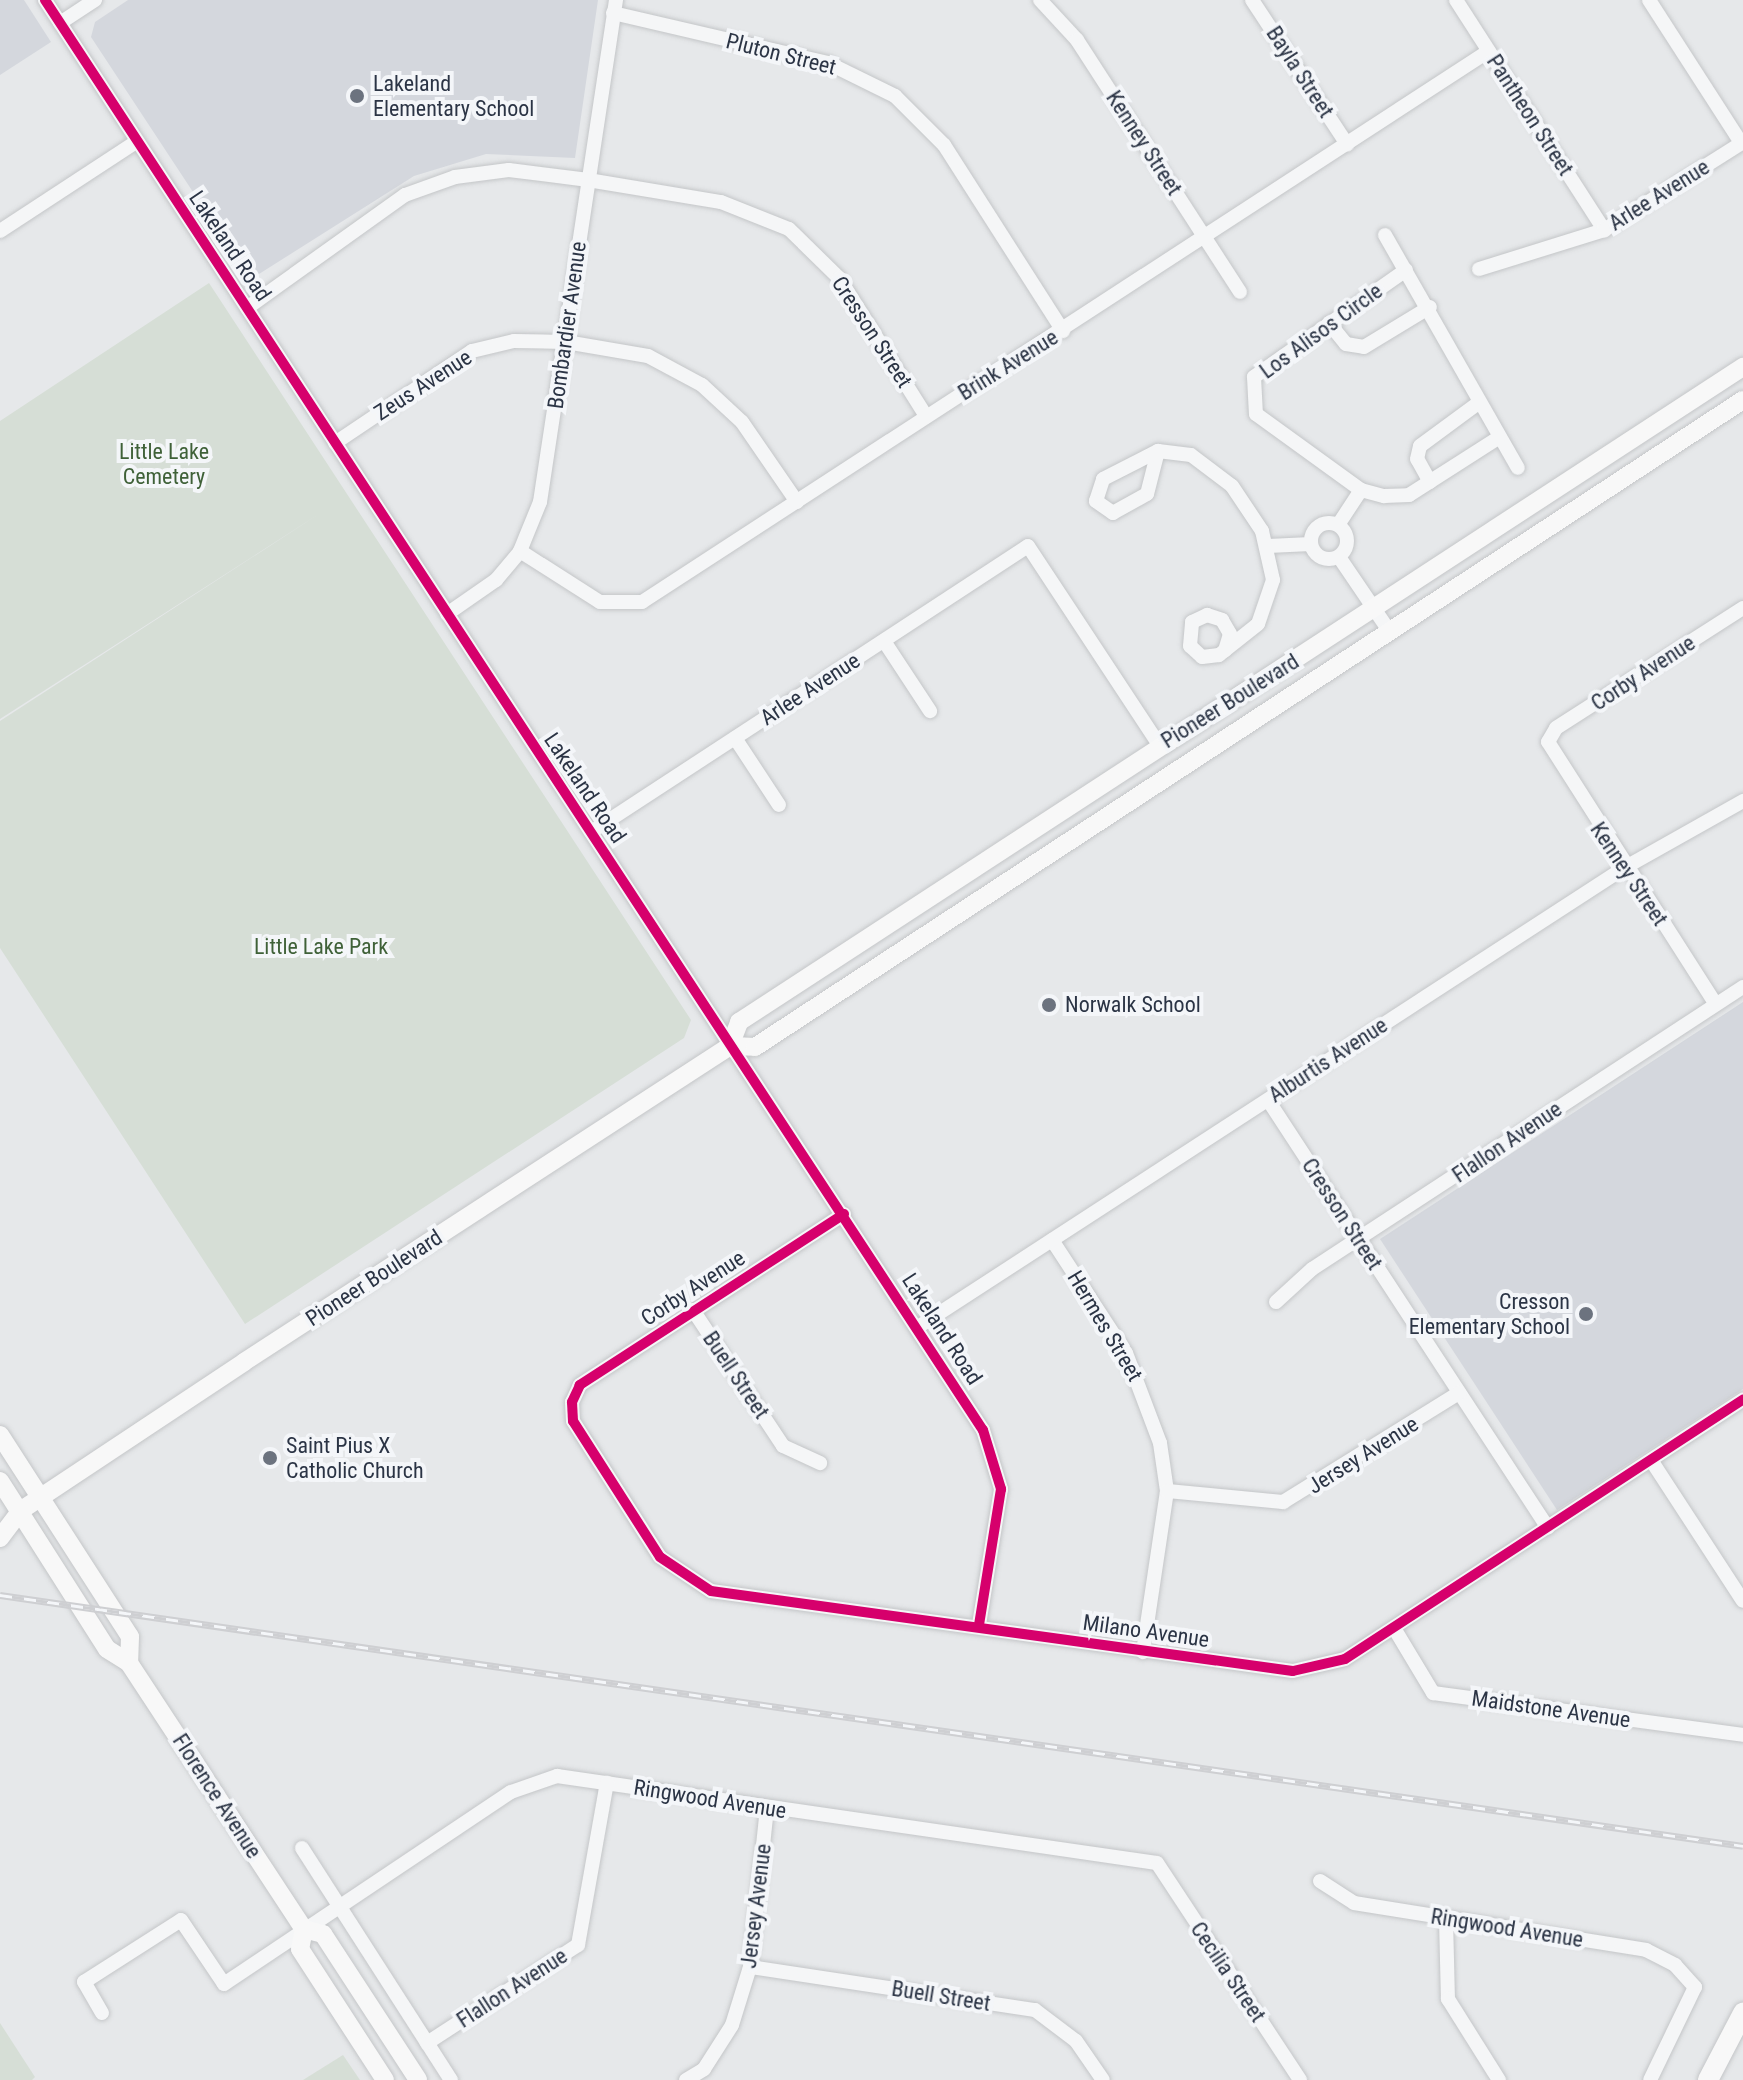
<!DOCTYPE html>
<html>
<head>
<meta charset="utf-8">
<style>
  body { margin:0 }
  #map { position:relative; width:1743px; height:2080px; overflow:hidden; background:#e6e8ea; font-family:"Roboto Condensed",sans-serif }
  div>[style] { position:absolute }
  .built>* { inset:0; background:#d4d7dd }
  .green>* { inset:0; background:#d6ded6 }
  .roads { filter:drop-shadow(0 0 2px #c4c6c8) drop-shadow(0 0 2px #c4c6c8) }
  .minor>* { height:14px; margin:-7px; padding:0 7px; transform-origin:7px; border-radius:7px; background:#f5f6f7 }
  .minor>.ring { margin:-7px; padding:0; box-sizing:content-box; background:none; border:14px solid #f5f6f7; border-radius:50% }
  .major>* { height:18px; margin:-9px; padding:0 9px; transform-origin:9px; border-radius:9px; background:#f8f8f8 }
  .highway>* { height:20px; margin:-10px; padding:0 10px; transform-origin:10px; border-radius:10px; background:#f8f8f8 }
  .rail>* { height:7px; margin-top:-3.5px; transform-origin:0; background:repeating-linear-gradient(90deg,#f4f6f9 0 12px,#cecfd2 0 24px); box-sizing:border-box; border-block:2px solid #cecfd2 }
  .cycleway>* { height:10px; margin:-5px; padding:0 5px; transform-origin:5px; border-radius:5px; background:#d6006c }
  .dots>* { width:22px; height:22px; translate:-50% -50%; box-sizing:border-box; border:4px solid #f4f6f9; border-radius:50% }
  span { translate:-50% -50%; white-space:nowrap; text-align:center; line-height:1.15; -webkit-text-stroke:8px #f4f6f9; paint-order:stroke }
  .street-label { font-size:22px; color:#2b3445 }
  .poi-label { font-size:22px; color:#2b3445 }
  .left { translate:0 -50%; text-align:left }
  .right { translate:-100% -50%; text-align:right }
  .park-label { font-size:22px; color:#3f6138 }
</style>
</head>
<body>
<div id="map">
  <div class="built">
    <div style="clip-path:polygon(0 0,24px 0,51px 42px,0 75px)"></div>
    <div style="clip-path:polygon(128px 0,598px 0,575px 158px,486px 154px,414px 176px,259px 274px,243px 268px,91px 37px,95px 22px)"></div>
    <div style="clip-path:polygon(1743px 1002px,1743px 1389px,1557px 1510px,1380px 1239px)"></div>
  </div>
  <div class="green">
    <div style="clip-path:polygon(209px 283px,691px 1020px,684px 1038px,245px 1324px,0 948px,0 721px,322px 512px,0 719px,0 421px)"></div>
    <div style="clip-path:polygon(0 2023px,35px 2077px,32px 2080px,0 2080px)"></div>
    <div style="clip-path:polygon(343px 2055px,360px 2080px,303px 2080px)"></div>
  </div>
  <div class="roads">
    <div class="minor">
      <div style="left:45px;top:0;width:1710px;rotate:56.74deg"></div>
      <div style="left:983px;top:1430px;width:62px;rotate:73deg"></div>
      <div style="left:1001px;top:1489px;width:138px;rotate:99.2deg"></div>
      <div style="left:1040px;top:0;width:54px;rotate:47.2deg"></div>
      <div style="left:1077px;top:40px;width:300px;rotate:57.1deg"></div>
      <div style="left:1252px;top:0;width:173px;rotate:56.6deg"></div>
      <div style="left:1456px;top:0;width:274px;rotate:57.2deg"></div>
      <div style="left:1649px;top:0;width:170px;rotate:57.2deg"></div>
      <div style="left:613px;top:13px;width:221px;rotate:13.1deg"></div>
      <div style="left:828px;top:63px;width:75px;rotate:26.2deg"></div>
      <div style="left:895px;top:96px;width:69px;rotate:45deg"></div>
      <div style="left:944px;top:145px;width:221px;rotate:57.4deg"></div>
      <div style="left:60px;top:23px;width:42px;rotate:-33.3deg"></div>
      <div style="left:0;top:231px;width:163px;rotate:-33.2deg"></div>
      <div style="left:1385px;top:235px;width:268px;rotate:60.3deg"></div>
      <div style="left:1479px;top:269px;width:131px;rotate:-17.3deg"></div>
      <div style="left:1604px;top:230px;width:165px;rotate:-32.3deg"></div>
      <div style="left:1406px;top:270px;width:186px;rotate:144.9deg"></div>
      <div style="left:1254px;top:377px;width:37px;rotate:87deg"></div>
      <div style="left:1256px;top:414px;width:130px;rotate:35.9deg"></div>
      <div style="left:1361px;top:490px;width:24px;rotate:15deg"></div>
      <div style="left:1384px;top:496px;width:25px;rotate:-2deg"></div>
      <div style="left:1409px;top:495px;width:106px;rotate:-32.6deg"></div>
      <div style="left:247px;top:308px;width:194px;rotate:-35.6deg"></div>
      <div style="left:405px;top:195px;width:53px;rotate:-19.8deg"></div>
      <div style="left:455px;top:177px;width:54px;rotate:-7.4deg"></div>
      <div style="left:509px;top:170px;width:80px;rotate:7.2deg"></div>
      <div style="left:588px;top:180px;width:135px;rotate:9.4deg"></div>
      <div style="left:721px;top:202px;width:73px;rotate:21.7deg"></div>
      <div style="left:789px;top:229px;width:70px;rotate:44.4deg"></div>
      <div style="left:839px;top:278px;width:163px;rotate:57.8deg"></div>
      <div style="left:1329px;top:323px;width:27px;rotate:51deg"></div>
      <div style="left:1346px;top:344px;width:18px;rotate:9deg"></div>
      <div style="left:1364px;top:347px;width:77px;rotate:-31.2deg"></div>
      <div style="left:335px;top:443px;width:165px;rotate:-33.9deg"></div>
      <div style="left:472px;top:351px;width:43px;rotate:-13.4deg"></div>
      <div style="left:514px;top:341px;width:52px;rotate:1.1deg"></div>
      <div style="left:566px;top:342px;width:83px;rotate:9.7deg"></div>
      <div style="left:648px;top:356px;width:61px;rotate:28.2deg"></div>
      <div style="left:702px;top:385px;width:54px;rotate:42.8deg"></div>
      <div style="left:742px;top:422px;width:97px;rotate:55.5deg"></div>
      <div style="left:1158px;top:451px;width:44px;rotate:104.3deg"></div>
      <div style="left:1147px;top:494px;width:39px;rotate:151deg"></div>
      <div style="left:1113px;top:513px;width:21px;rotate:-145deg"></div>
      <div style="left:1096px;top:501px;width:23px;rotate:-72deg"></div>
      <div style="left:1103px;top:479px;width:62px;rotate:-27deg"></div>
      <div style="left:1158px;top:451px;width:33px;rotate:7deg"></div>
      <div style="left:1191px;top:455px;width:51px;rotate:37.1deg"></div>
      <div style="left:1232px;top:486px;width:54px;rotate:56.3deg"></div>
      <div style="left:1262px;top:531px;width:50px;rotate:77.3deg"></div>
      <div style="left:1273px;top:580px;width:46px;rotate:108.8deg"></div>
      <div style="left:1258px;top:624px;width:50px;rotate:141.5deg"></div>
      <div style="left:1219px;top:655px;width:17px;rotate:173deg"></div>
      <div style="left:1202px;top:657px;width:16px;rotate:-137deg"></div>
      <div style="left:1190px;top:646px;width:24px;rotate:-85deg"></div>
      <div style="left:1192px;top:622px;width:17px;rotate:-25deg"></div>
      <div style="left:1207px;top:615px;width:16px;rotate:18deg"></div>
      <div style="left:1222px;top:620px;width:16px;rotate:60deg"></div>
      <div style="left:1230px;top:634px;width:17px;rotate:107deg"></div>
      <div style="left:1430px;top:482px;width:26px;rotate:-119deg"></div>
      <div style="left:1417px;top:459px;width:13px;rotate:-77deg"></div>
      <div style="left:1420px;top:446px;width:71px;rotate:-36.4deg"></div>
      <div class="ring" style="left:1311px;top:523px;width:22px;height:22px"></div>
      <div style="left:1338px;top:525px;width:42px;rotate:-56.7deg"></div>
      <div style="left:1268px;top:546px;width:43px;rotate:-2.7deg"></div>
      <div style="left:520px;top:551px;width:95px;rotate:32.5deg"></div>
      <div style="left:600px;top:602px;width:42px"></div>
      <div style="left:642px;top:602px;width:1010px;rotate:-33.05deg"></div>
      <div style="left:1339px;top:557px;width:87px;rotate:55.8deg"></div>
      <div style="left:447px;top:614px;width:60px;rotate:-34.8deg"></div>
      <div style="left:496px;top:580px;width:38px;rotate:-50deg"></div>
      <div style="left:520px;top:551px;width:53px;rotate:-67.8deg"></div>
      <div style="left:540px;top:502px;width:508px;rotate:-81.39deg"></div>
      <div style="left:884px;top:641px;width:84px;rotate:56.7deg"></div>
      <div style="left:735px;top:738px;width:80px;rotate:56.7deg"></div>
      <div style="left:591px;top:832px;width:522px;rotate:-33.2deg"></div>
      <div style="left:1028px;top:546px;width:240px;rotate:56.6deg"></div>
      <div style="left:1715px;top:1003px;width:310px;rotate:-122.6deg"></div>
      <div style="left:1548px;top:742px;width:16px;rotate:-60deg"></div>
      <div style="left:1556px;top:728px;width:222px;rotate:-32.7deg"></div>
      <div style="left:1268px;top:1100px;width:511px;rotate:56.81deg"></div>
      <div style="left:844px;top:1214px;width:315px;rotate:147.1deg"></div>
      <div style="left:580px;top:1385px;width:19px;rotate:115deg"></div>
      <div style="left:572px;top:1402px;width:19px;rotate:87deg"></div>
      <div style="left:573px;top:1421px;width:161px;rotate:57.4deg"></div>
      <div style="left:660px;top:1557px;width:61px;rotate:33.7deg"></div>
      <div style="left:711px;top:1591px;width:587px;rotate:7.83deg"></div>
      <div style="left:1293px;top:1671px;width:53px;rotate:-13deg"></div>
      <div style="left:1345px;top:1659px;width:475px;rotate:-33.1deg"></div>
      <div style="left:1052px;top:1240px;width:135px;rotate:56.8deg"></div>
      <div style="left:1126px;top:1353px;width:96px;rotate:69.3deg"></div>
      <div style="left:1160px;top:1443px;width:49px;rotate:81.7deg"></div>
      <div style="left:1167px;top:1491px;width:163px;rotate:98.5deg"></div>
      <div style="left:1276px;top:1302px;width:49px;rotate:-42.5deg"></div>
      <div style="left:1312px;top:1269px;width:515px;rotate:-33.2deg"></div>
      <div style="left:693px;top:1310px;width:163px;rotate:56.5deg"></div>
      <div style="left:783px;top:1446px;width:41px;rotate:24.7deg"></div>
      <div style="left:918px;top:1327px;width:842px;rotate:-33.03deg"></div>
      <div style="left:1624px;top:868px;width:137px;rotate:-29.4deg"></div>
      <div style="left:1651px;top:1460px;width:168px;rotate:56.9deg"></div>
      <div style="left:1167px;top:1491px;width:117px;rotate:5.4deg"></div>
      <div style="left:1283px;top:1502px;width:207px;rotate:-31.8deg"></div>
      <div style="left:1394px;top:1628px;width:76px;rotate:59deg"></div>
      <div style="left:1433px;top:1693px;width:313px;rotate:7.7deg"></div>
      <div style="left:302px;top:1848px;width:276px;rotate:57.3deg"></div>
      <div style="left:1320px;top:1881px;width:40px;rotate:32.9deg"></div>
      <div style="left:1354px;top:1903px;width:296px;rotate:9.1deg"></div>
      <div style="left:1646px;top:1950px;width:33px;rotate:27deg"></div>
      <div style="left:1675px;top:1965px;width:30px;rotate:48deg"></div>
      <div style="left:1695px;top:1987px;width:103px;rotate:115.8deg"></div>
      <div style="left:1446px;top:1919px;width:80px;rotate:88.6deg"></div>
      <div style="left:1448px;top:1999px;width:96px;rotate:57.8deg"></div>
      <div style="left:750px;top:1967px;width:288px;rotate:8.6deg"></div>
      <div style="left:1035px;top:2010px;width:51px;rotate:37.1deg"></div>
      <div style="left:1076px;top:2041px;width:47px;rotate:55.3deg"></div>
      <div style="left:102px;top:2013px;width:36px;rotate:-120deg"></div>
      <div style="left:84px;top:1982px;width:115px;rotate:-32.6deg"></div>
      <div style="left:181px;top:1920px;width:77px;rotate:56.1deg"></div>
      <div style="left:224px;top:1984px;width:345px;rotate:-33.8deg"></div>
      <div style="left:511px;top:1792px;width:49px;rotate:-19.2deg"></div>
      <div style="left:557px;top:1776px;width:606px;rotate:8.25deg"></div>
      <div style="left:1157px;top:1863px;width:260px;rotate:56.6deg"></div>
      <div style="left:427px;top:2043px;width:180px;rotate:-33deg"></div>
      <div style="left:578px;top:1945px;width:165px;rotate:-79.9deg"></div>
      <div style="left:686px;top:2080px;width:21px;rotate:-31deg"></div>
      <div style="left:704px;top:2069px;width:52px;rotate:-57.5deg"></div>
      <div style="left:732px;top:2025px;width:61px;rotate:-72.8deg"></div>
      <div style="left:750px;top:1967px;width:160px;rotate:-83.9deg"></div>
    </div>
    <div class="major">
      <div style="left:730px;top:1046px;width:26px;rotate:-69deg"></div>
      <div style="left:739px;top:1022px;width:1199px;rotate:-33.12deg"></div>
      <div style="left:0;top:1435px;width:240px;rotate:57.2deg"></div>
      <div style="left:130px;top:1637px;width:26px;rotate:92deg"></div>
      <div style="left:0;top:1481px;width:199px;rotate:57.5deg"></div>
      <div style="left:107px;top:1649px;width:26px;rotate:32deg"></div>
      <div style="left:129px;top:1663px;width:318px;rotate:56.7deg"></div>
      <div style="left:304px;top:1929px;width:20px;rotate:15deg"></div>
      <div style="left:323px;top:1934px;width:174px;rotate:56.9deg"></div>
      <div style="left:0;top:1538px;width:34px;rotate:-53deg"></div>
      <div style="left:20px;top:1511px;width:269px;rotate:-33.6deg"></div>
      <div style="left:244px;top:1362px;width:580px;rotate:-33.03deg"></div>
      <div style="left:730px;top:1046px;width:25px;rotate:2deg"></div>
      <div style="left:755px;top:1047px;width:1181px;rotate:-33.22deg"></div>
      <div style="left:304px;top:1929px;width:20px;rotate:101deg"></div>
      <div style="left:300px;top:1949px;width:156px;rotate:57deg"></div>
    </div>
    <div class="highway">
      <div style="left:1708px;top:2080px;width:76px;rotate:-62.4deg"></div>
    </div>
  </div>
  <div class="rail">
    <div style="left:0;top:1595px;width:1761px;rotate:8.19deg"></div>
  </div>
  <div class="cycleway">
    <div style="left:45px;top:0;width:1710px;rotate:56.74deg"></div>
    <div style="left:983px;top:1430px;width:62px;rotate:73deg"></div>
    <div style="left:1001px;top:1489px;width:138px;rotate:99.2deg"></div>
    <div style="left:844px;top:1214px;width:315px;rotate:147.1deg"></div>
    <div style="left:580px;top:1385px;width:19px;rotate:115deg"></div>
    <div style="left:572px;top:1402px;width:19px;rotate:87deg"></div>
    <div style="left:573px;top:1421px;width:161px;rotate:57.4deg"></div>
    <div style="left:660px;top:1557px;width:61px;rotate:33.7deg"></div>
    <div style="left:711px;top:1591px;width:587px;rotate:7.83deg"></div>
    <div style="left:1293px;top:1671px;width:53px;rotate:-13deg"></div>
    <div style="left:1345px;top:1659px;width:475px;rotate:-33.1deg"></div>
  </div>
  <div class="dots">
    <div style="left:357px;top:96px;background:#6c737f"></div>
    <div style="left:1049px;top:1005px;background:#6c737f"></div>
    <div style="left:1586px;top:1314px;background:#6c737f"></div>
    <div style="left:270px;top:1458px;background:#6c737f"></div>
  </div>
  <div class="street-label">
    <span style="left:781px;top:54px;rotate:14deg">Pluton Street</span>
    <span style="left:1300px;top:72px;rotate:57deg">Bayla Street</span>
    <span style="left:1530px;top:115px;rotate:57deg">Pantheon Street</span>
    <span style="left:1144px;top:143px;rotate:57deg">Kenney Street</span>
    <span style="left:1659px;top:195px;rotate:-32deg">Arlee Avenue</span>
    <span style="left:230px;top:246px;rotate:56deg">Lakeland Road</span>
    <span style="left:567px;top:325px;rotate:-82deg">Bombardier Avenue</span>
    <span style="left:1321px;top:331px;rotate:-36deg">Los Alisos Circle</span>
    <span style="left:872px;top:332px;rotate:57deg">Cresson Street</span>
    <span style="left:1008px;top:365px;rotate:-32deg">Brink Avenue</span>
    <span style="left:423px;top:385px;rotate:-33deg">Zeus Avenue</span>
    <span style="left:1643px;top:673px;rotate:-33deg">Corby Avenue</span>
    <span style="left:810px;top:689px;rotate:-33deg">Arlee Avenue</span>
    <span style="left:1230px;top:701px;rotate:-32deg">Pioneer Boulevard</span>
    <span style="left:585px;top:788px;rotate:56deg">Lakeland Road</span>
    <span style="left:1629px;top:874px;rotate:56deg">Kenney Street</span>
    <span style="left:1328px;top:1060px;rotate:-33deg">Alburtis Avenue</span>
    <span style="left:1507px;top:1142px;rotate:-34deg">Flallon Avenue</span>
    <span style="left:1342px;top:1214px;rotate:57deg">Cresson Street</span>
    <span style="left:374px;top:1278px;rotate:-33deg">Pioneer Boulevard</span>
    <span style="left:693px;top:1288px;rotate:-33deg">Corby Avenue</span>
    <span style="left:1105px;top:1326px;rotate:59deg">Hermes Street</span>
    <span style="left:942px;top:1329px;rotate:57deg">Lakeland Road</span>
    <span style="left:736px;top:1375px;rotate:56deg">Buell Street</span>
    <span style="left:1363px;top:1455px;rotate:-32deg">Jersey Avenue</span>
    <span style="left:1146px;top:1631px;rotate:8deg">Milano Avenue</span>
    <span style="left:1551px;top:1709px;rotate:8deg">Maidstone Avenue</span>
    <span style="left:217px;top:1796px;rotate:57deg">Florence Avenue</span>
    <span style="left:710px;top:1799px;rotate:9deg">Ringwood Avenue</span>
    <span style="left:756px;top:1906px;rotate:-83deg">Jersey Avenue</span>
    <span style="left:1507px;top:1928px;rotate:9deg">Ringwood Avenue</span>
    <span style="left:1228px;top:1972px;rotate:56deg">Cecilia Street</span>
    <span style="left:512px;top:1988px;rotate:-33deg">Flallon Avenue</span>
    <span style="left:941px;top:1996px;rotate:9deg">Buell Street</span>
  </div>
  <div class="poi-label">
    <span class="left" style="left:373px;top:96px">Lakeland<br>Elementary School</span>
    <span class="left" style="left:1065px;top:1005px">Norwalk School</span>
    <span class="right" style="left:1570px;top:1314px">Cresson<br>Elementary School</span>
    <span class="left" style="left:286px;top:1458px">Saint Pius X<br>Catholic Church</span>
  </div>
  <div class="park-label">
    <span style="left:164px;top:464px">Little Lake<br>Cemetery</span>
    <span style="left:321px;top:947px">Little Lake Park</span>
  </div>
</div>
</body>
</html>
